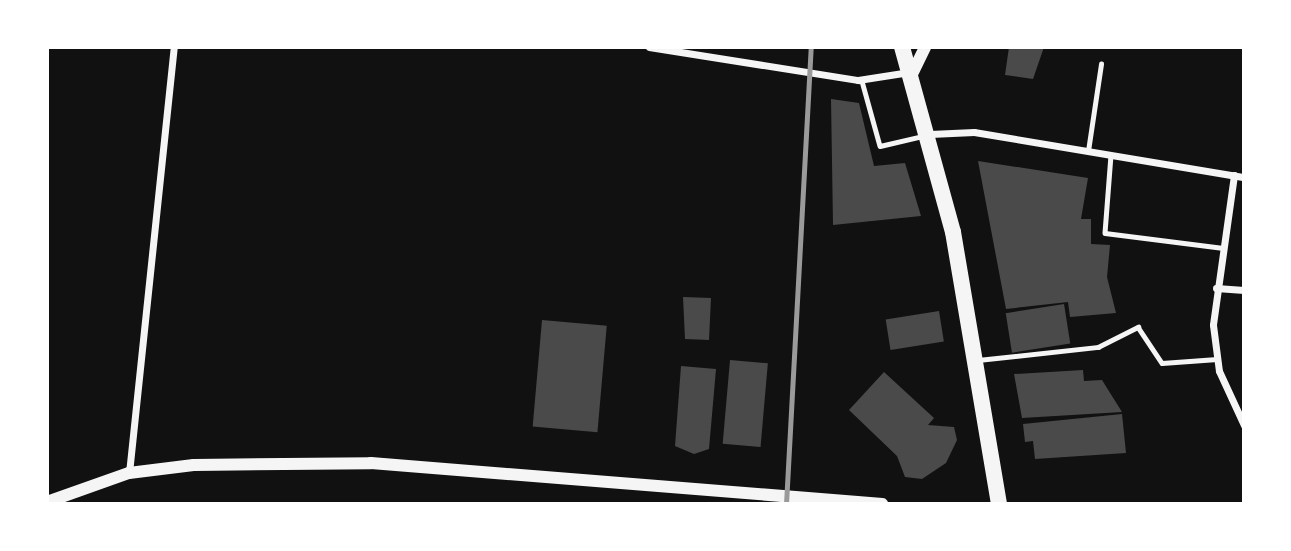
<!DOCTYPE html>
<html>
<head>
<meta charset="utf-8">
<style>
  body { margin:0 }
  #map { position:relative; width:1291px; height:551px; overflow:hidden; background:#111; font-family:Mulish,sans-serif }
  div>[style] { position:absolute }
  .building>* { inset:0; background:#4a4a4a; transform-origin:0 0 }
  .service>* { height:4.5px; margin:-2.25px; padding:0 2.25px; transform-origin:2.25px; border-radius:2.25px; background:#f5f5f5 }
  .minor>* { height:7px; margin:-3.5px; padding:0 3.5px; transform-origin:3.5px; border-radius:3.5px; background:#f5f5f5 }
  .secondary>* { height:12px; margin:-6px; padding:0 6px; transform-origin:6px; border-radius:6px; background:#f5f5f5 }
  .trunk>* { height:16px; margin:-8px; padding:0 8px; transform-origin:8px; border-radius:8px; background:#f5f5f5 }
  .rail>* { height:5px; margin:-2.5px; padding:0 2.5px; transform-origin:2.5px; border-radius:2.5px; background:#9a9a9a }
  span { translate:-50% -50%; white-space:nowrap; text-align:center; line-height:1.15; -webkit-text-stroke:7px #fff; paint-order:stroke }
  .frame { position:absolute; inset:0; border:49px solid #fff; pointer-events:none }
</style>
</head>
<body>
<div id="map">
  <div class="building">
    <div style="clip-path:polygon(1009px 47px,1044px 47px,1033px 79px,1005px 75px)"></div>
    <div style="clip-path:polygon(831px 99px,859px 103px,874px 166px,905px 163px,921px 216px,833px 225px)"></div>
    <div style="clip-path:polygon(978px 161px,1088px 178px,1081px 219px,1091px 219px,1091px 244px,1110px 245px,1107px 277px,1116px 313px,1070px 317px,1068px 302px,1006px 309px)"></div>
    <div style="clip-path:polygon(683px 297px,711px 298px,709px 340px,685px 339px)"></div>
    <div style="left:1064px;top:304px;width:40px;height:59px;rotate:81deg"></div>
    <div style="left:939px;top:311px;width:31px;height:54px;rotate:81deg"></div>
    <div style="left:542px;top:320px;width:65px;height:107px;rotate:5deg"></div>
    <div style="left:730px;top:360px;width:38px;height:84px;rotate:5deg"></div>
    <div style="clip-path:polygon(681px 366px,716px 369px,709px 449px,694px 454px,675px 446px)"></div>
    <div style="clip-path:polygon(1083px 370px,1084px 381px,1102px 380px,1122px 412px,1022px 418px,1014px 374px)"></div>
    <div style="clip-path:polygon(884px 372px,934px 418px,928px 425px,954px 427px,957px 440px,946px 463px,922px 479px,905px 477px,897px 456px,849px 410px)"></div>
    <div style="clip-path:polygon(1122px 414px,1126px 453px,1035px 459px,1033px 441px,1025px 442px,1023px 424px)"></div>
  </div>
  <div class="service">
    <div style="left:862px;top:81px;width:67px;rotate:74.5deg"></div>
    <div style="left:880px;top:146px;width:44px;rotate:-13.1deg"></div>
    <div style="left:1088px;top:151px;width:88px;rotate:-81.5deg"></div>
    <div style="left:1111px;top:155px;width:78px;rotate:94.4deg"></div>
    <div style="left:1105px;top:233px;width:119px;rotate:7.2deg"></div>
    <div style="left:978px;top:360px;width:121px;rotate:-6.2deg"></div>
    <div style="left:1098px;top:347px;width:45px;rotate:-26.6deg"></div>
    <div style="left:1138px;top:327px;width:43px;rotate:56.3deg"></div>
    <div style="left:1162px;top:363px;width:55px;rotate:-4.2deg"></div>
  </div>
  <div class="minor">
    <div style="left:649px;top:47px;width:212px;rotate:9deg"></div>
    <div style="left:858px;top:80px;width:52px;rotate:-8.9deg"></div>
    <div style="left:930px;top:134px;width:44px;rotate:-2.6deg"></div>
    <div style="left:974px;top:132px;width:274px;rotate:9.5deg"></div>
    <div style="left:1234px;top:175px;width:151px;rotate:98deg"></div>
    <div style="left:1213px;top:325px;width:46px;rotate:82.6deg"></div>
    <div style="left:1219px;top:371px;width:60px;rotate:65.2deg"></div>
    <div style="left:1216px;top:288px;width:28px;rotate:4deg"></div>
    <div style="left:129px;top:473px;width:428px;rotate:-84deg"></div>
  </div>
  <div class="secondary">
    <div style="left:913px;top:72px;width:28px;rotate:-64deg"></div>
    <div style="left:47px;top:502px;width:87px;rotate:-19.5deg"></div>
    <div style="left:129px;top:473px;width:65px;rotate:-7deg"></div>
    <div style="left:194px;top:465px;width:177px;rotate:-0.6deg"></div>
    <div style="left:371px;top:463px;width:513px;rotate:4.59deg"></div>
  </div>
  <div class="trunk">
    <div style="left:902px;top:47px;width:192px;rotate:74.6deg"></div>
    <div style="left:953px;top:232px;width:276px;rotate:80.4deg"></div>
  </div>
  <div class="rail">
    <div style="left:786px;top:504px;width:458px;rotate:-86.9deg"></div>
  </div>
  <div class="frame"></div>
</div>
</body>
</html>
